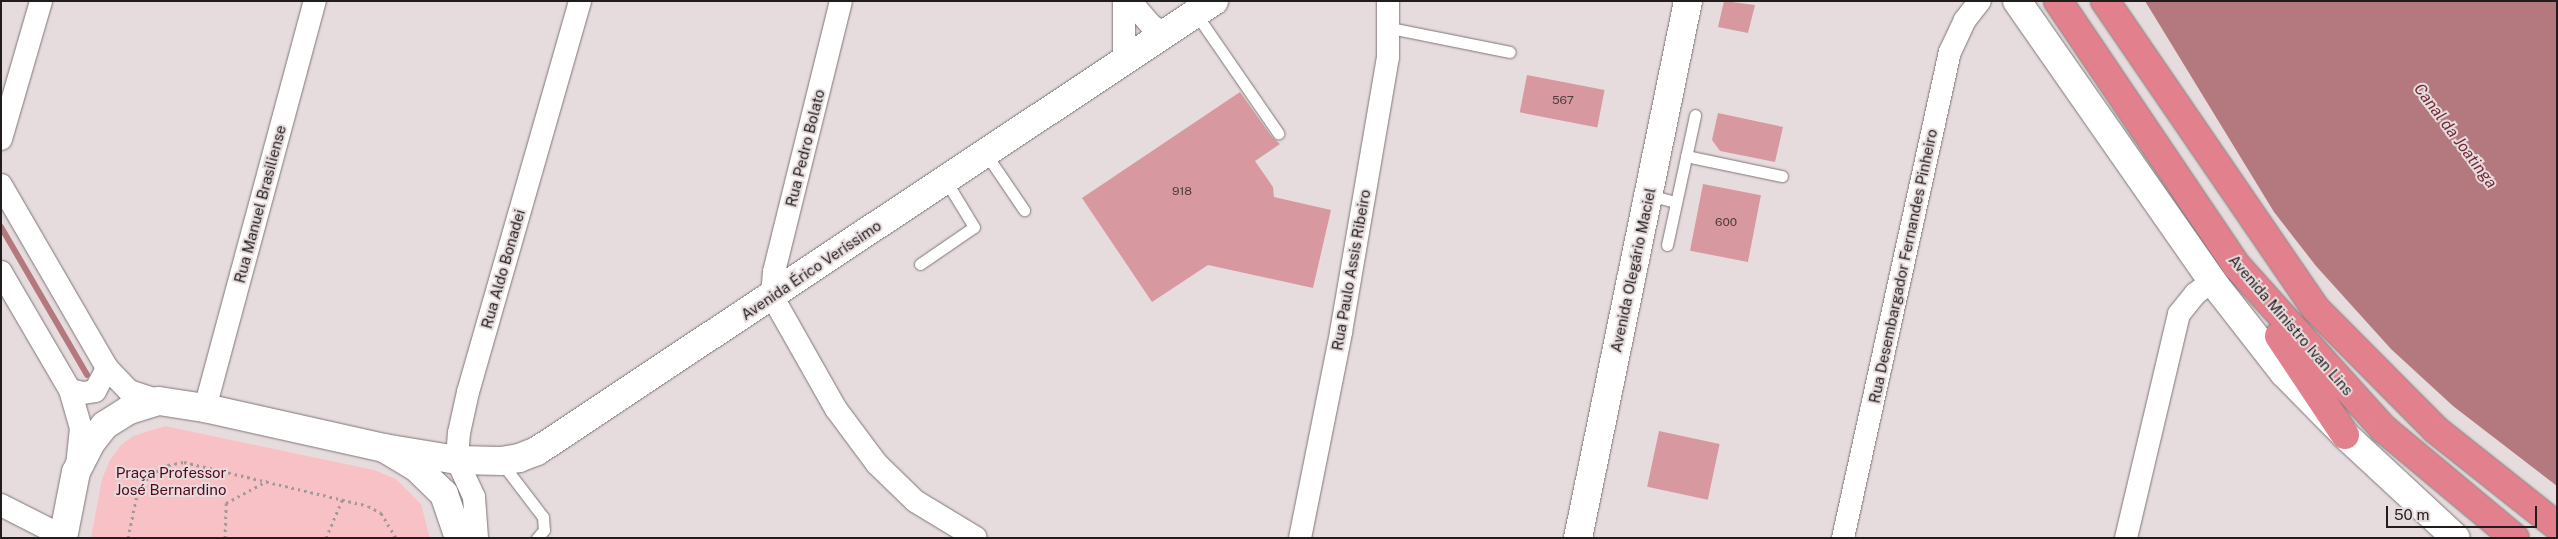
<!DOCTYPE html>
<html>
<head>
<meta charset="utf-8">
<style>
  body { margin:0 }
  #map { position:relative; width:2558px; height:539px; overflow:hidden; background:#e7dcdd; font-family:"Public Sans",sans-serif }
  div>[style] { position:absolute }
  .green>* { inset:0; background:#f7c1c6 }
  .water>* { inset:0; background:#b4797f }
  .stream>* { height:6px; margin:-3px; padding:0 3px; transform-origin:3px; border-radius:3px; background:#b4797f }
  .building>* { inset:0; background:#d7999f; transform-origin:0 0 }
  .path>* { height:3px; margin-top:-1.5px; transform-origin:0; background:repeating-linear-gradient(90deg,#a29a9a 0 2.5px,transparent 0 6.5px) }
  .roads { filter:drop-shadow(0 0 1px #7f7676) drop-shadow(0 0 1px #7f7676) }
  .lane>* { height:11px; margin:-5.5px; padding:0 5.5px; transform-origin:5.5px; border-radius:5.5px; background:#fff }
  .street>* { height:22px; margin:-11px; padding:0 11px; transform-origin:11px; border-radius:11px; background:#fff }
  .secondary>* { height:28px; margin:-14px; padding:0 14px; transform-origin:14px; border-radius:14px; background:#fff }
  .highway>* { height:28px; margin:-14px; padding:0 14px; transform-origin:14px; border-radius:14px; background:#e2818d }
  span { translate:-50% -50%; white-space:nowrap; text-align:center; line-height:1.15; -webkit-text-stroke:4px #e7dcdd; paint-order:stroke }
  .number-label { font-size:12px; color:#4e3c3e }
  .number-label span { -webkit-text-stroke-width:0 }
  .street-label { font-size:15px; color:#211d1d }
  .park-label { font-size:15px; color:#51081b }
  .water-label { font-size:16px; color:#742a37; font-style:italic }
  .frame { position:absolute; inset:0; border:2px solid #211d1d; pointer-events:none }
  .scale { position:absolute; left:2386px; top:506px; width:151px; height:22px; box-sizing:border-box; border:2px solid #211d1d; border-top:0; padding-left:6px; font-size:15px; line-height:18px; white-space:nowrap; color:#211d1d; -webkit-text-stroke:4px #e7dcdd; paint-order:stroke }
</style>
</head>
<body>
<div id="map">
  <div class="green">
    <div style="clip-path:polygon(165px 426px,374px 470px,396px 479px,421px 504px,430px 538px,91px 538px,102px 479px,110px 460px,120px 446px,133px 436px)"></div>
  </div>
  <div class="water">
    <div style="clip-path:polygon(2145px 1px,2557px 1px,2557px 486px,2453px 406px,2391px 349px,2316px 266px,2274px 212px)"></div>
  </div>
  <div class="stream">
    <div style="left:1px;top:227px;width:171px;rotate:59.8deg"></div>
  </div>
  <div class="building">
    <div style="clip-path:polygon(1724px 1px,1755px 5px,1748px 33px,1718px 27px)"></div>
    <div style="left:1527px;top:75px;width:79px;height:38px;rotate:11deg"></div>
    <div style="clip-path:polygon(1240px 92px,1272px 137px,1280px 144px,1255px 161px,1273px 187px,1274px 197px,1331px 210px,1313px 288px,1208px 265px,1152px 302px,1082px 198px)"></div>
    <div style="clip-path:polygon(1718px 113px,1783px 127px,1775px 162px,1720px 151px,1712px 140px)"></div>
    <div style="left:1703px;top:184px;width:59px;height:68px;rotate:11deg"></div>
    <div style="left:1659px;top:431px;width:62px;height:57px;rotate:12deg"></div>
  </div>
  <div class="path">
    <div style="left:128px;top:538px;width:49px;rotate:-78.2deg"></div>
    <div style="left:138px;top:490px;width:19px;rotate:-51deg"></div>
    <div style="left:150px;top:475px;width:21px;rotate:-29deg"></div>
    <div style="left:168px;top:465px;width:16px;rotate:-11deg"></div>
    <div style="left:184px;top:462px;width:189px;rotate:13.4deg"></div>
    <div style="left:368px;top:506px;width:15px;rotate:28deg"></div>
    <div style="left:381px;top:513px;width:29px;rotate:59deg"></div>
    <div style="left:225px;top:538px;width:35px;rotate:-88deg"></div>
    <div style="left:226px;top:503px;width:47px;rotate:-28.2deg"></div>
    <div style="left:326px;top:538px;width:43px;rotate:-67deg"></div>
  </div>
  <div class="roads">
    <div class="lane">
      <div style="left:1196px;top:14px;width:145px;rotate:55.4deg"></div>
      <div style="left:1390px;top:28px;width:122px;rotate:11.3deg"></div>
      <div style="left:986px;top:154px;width:68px;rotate:55.8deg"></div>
      <div style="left:1686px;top:156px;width:98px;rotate:11.8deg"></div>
      <div style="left:1649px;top:195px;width:28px;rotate:15deg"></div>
      <div style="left:1667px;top:245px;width:133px;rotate:-77.8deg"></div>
      <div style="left:920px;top:264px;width:65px;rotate:-34.4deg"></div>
      <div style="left:974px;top:227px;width:54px;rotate:-121.3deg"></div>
      <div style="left:501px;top:462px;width:69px;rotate:52.6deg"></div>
      <div style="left:543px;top:517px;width:13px;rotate:86deg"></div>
      <div style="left:544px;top:530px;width:11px;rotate:131deg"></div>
    </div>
    <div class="street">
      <div style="left:841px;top:1px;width:279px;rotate:103.9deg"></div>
      <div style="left:774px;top:272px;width:24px;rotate:95deg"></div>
      <div style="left:772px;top:296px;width:130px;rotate:60.5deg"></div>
      <div style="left:836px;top:409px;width:69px;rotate:53.3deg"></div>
      <div style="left:877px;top:464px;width:53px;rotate:44.2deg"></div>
      <div style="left:915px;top:501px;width:71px;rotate:31.2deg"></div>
      <div style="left:1124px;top:1px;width:62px;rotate:90deg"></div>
      <div style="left:1130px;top:1px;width:33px;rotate:49deg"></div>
      <div style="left:1152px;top:26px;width:16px;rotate:30deg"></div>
      <div style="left:1px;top:139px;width:144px;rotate:-73.8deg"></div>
      <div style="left:1px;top:185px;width:211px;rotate:59.9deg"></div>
      <div style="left:107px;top:368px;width:32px;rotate:46deg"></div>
      <div style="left:129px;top:391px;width:32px;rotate:18deg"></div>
      <div style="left:1px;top:272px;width:137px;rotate:59.7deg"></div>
      <div style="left:70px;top:390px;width:40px;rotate:74deg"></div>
      <div style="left:81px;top:428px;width:37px;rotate:96deg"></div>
      <div style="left:70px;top:390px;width:13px;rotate:13deg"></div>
      <div style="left:83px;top:393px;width:12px;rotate:-9deg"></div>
      <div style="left:95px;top:391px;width:26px;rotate:-62deg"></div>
      <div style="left:205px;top:408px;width:422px;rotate:-74.9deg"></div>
      <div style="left:1px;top:505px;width:71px;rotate:26.9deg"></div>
      <div style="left:477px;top:538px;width:41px;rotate:-94.2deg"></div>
      <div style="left:474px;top:497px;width:41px;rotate:-114.7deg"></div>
      <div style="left:457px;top:460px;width:27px;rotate:-86deg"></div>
      <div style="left:459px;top:433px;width:42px;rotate:-77.6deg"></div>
      <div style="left:468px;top:392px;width:407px;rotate:-74deg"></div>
      <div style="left:1300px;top:538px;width:210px;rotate:-78.7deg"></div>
      <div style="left:1341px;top:332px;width:279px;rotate:-80.3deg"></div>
      <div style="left:1388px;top:57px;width:56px;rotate:-90deg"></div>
      <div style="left:1843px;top:538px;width:498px;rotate:-77.6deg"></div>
      <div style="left:1950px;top:52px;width:35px;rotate:-65deg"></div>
      <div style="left:1965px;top:20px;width:24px;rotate:-52deg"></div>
      <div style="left:2126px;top:538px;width:230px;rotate:-76.7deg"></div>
      <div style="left:2179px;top:314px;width:26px;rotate:-51deg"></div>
      <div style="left:2195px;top:294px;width:21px;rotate:-37deg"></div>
    </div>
    <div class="secondary">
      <div style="left:2017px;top:1px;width:341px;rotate:55.1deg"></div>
      <div style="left:2212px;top:281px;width:117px;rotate:52deg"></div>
      <div style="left:2284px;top:373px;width:87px;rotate:45.5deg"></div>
      <div style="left:2345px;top:435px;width:151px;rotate:42.9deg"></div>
      <div style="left:384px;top:448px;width:74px;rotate:9.3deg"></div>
      <div style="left:457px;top:460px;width:44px;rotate:1.3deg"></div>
      <div style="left:501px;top:461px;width:18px;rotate:-9deg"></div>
      <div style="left:519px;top:458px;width:19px;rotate:-21deg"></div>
      <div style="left:537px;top:451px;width:813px;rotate:-33.61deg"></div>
      <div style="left:63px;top:538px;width:67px;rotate:-78.9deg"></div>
      <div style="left:76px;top:472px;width:31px;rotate:-63deg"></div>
      <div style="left:90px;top:444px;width:24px;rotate:-52deg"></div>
      <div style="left:105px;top:425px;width:28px;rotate:-32deg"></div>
      <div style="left:129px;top:410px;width:31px;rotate:-17deg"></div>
      <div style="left:159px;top:401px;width:47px;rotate:8.7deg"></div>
      <div style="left:205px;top:408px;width:183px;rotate:12.6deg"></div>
      <div style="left:384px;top:448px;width:37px;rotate:31deg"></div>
      <div style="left:416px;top:467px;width:39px;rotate:44deg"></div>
      <div style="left:444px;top:494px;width:46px;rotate:71.2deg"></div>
      <div style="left:1578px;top:538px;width:548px;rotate:-78.42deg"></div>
    </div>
    <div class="highway">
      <div style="left:2058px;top:1px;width:320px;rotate:56deg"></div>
      <div style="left:2237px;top:266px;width:219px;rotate:48deg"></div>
      <div style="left:2384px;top:429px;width:170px;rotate:39.8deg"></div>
      <div style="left:2105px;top:1px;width:373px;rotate:55.6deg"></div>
      <div style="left:2316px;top:309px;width:170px;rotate:45.2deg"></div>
      <div style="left:2436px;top:430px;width:154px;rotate:38.4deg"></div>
      <div style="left:2279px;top:336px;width:119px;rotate:56.3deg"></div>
    </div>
  </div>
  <div class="number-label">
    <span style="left:1563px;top:101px">567</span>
    <span style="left:1182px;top:192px">918</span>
    <span style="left:1726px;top:223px">600</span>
  </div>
  <div class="street-label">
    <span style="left:805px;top:148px;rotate:-76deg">Rua Pedro Bolato</span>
    <span style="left:260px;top:204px;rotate:-75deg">Rua Manuel Brasiliense</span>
    <span style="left:1903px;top:266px;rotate:-78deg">Rua Desembargador Fernandes Pinheiro</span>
    <span style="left:503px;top:269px;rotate:-74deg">Rua Aldo Bonadei</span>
    <span style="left:811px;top:270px;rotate:-34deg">Avenida Érico Veríssimo</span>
    <span style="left:1351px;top:270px;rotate:-80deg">Rua Paulo Assis Ribeiro</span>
    <span style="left:1633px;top:270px;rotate:-78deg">Avenida Olegário Maciel</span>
    <span style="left:2291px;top:325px;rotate:49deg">Avenida Ministro Ivan Lins</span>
  </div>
  <div class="park-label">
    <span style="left:171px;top:481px">Praça Professor<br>José Bernardino</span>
  </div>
  <div class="water-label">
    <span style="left:2455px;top:136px;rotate:53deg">Canal da Joatinga</span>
  </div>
  <div class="frame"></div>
  <div class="scale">50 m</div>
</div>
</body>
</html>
